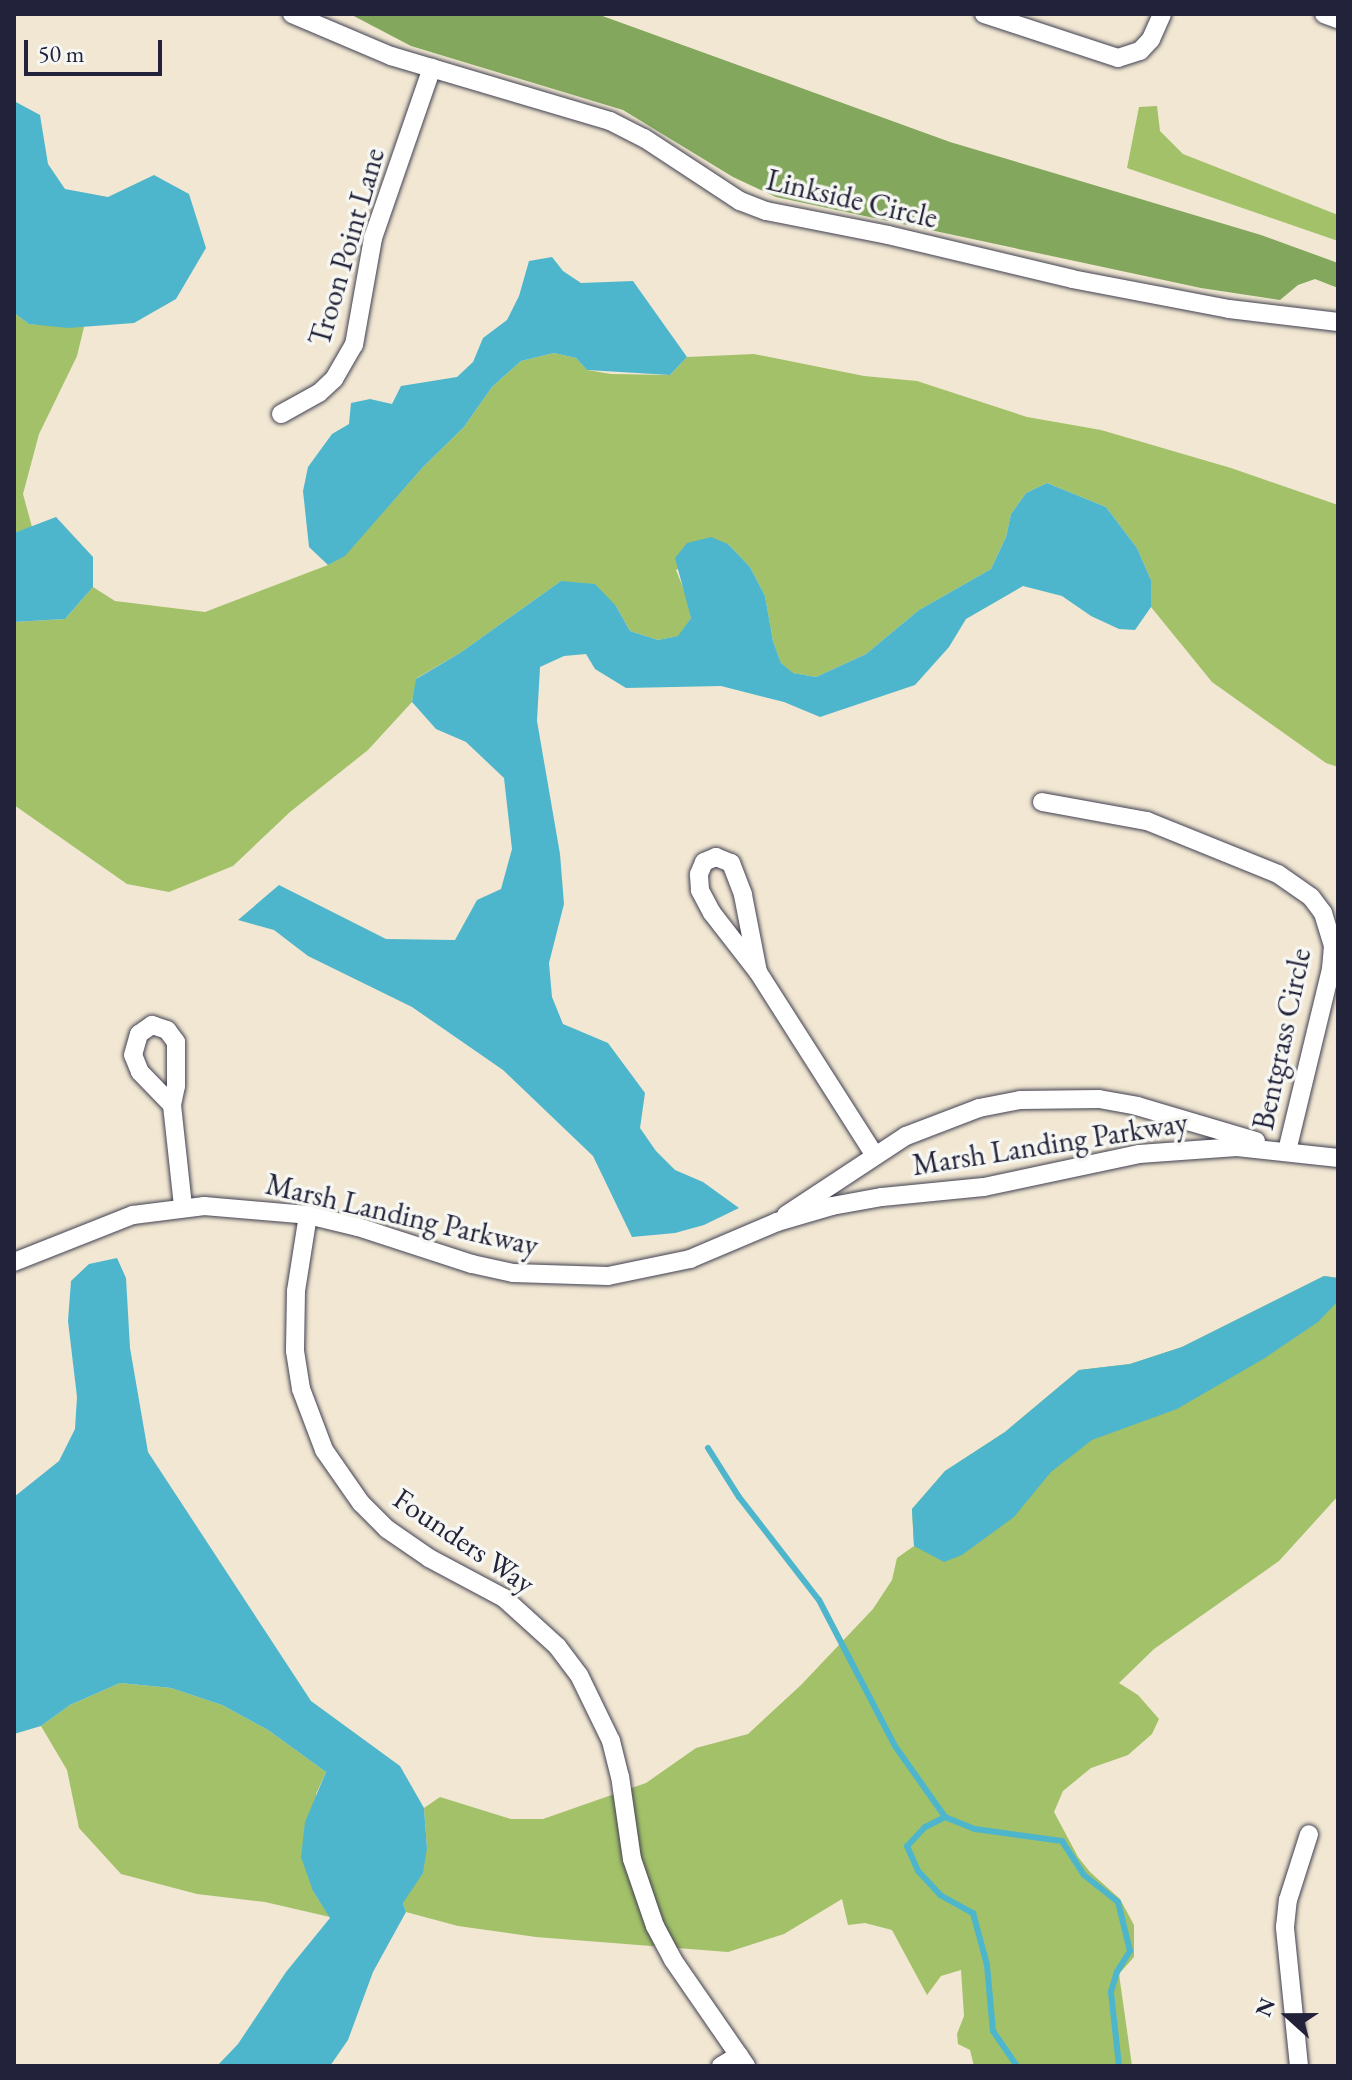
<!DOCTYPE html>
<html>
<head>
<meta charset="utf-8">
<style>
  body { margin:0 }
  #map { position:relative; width:1352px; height:2080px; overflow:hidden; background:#f1e7d2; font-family:"EB Garamond",serif }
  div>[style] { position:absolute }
  .green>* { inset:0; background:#a3c169 }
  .forest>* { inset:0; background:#82a75d }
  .water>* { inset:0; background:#4eb6cc }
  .stream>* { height:6px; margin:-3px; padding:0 3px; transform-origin:3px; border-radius:3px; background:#4eb6cc }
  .roads { filter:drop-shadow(0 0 2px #414052) drop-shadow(0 0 2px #414052) }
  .street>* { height:18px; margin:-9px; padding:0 9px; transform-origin:9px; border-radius:9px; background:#fff }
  span { translate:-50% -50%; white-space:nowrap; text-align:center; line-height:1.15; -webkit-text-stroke:7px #f6f6f2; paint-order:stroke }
  .street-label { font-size:30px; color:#22223b }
  .frame { position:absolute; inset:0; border:16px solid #22223b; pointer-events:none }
  .north { position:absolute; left:1248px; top:1976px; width:80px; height:80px; -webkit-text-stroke:6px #f6f6f2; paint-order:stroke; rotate:291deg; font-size:22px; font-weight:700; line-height:32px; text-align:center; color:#22223b }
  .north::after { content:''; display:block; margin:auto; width:28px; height:36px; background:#22223b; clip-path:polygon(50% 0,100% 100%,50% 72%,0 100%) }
  .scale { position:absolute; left:24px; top:40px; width:138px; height:36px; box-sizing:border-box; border:4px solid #22223b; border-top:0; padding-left:10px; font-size:24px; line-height:28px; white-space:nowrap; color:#22223b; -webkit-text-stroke:6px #f6f6f2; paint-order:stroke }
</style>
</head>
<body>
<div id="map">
  <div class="green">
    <div style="clip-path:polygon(1157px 106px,1160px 131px,1183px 154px,1338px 215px,1338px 241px,1127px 168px,1139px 107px)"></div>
    <div style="clip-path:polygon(14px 313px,29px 324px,84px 327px,77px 356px,39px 434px,23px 494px,32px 527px,14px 533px)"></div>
    <div style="clip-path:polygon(554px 353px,576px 358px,587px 370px,611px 374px,670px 375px,687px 357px,754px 354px,864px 376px,917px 381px,1027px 417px,1101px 430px,1231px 468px,1338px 505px,1338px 767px,1326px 763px,1212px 682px,1151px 607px,1151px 580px,1137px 548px,1106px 507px,1047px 483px,1026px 493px,1011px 514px,1006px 537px,991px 569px,919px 610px,866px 654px,816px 677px,792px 673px,781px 663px,773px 641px,765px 596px,750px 567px,728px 544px,676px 570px,690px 605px,691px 618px,679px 636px,658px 640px,630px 631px,616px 606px,561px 581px,460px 653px,417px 678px,412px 702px,368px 750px,290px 812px,233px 866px,169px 892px,127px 884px,14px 805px,14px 622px,65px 619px,93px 587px,115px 601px,205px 612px,328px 565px,345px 555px,423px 467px,464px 427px,492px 387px,521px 361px)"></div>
    <div style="clip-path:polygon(1324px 1276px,1338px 1278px,1338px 1496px,1279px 1561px,1154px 1649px,1119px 1683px,1138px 1695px,1159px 1719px,1152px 1734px,1128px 1755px,1091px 1768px,1063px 1791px,1054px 1812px,1078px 1857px,1090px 1872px,1120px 1899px,1134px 1925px,1134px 1957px,1119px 1974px,1132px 2066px,974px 2066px,970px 2050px,958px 2044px,957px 2034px,964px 2016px,961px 1970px,941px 1976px,927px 1995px,892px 1930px,865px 1923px,848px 1925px,842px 1899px,784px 1934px,728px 1952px,536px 1937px,458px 1926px,406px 1912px,403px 1903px,427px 1848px,424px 1808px,440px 1797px,511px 1819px,543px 1819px,646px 1783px,696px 1748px,748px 1734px,801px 1685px,873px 1609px,892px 1580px,897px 1558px,914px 1546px,912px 1509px,945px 1471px,1005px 1432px,1079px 1370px,1130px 1364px,1182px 1347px)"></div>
    <div style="clip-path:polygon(120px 1683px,171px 1688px,222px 1705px,268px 1730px,326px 1772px,316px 1794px,313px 1891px,330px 1917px,265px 1902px,197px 1894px,121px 1874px,79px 1828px,67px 1770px,41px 1726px,70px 1705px)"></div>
  </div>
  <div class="forest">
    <div style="clip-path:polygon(350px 14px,597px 14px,950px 142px,1261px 235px,1338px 263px,1338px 288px,1315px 279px,1298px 285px,1280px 300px,1201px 288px,776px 197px,733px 177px,623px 110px,411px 46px)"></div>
  </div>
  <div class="water">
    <div style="clip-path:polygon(14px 101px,40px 115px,48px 164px,65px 189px,108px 197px,154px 175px,189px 194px,206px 248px,176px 299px,134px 323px,68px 328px,29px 324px,14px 313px)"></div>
    <div style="clip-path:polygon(552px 257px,563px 271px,581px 283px,633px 281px,687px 357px,670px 375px,587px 370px,576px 358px,554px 353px,521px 361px,492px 387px,464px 427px,423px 467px,345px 556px,328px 565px,309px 547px,303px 491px,308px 467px,332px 434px,349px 424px,351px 403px,370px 399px,392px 404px,401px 386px,457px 377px,473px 362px,483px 338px,507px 320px,519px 296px,529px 261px)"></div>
    <div style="clip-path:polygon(1047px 483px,1106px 507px,1137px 548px,1151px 580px,1151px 607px,1135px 630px,1119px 629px,1091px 616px,1062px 596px,1023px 586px,966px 619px,949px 647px,915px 685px,820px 717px,784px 702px,721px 686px,626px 688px,595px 669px,586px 654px,564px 656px,540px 667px,537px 721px,560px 854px,564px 904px,549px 963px,552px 997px,563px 1024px,608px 1043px,645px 1093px,640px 1128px,656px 1151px,675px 1170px,703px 1182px,739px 1208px,704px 1225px,675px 1233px,632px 1237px,593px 1156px,503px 1070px,412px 1007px,308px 956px,274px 930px,238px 920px,279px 885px,386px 939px,455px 940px,477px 900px,501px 889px,512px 849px,504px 778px,466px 742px,436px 729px,412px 702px,416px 679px,460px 653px,561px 581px,595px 584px,616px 606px,630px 631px,658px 640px,678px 636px,691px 618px,675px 558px,687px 543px,711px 537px,728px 544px,750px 567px,765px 596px,773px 641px,781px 663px,793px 673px,816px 677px,866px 654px,919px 610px,991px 569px,1006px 537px,1011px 514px,1026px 493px)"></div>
    <div style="clip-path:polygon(56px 517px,93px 557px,93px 587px,65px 619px,14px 622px,14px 533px)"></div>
    <div style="clip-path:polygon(117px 1258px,126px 1278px,130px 1348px,148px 1452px,311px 1701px,400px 1766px,424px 1808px,427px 1848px,423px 1873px,403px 1903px,406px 1912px,373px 1972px,348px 2040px,330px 2066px,217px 2066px,238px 2044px,286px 1972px,330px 1918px,313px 1891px,301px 1857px,305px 1822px,326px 1772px,268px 1730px,222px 1705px,171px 1688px,120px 1683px,70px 1705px,41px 1726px,14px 1734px,14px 1497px,59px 1461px,75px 1429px,77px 1397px,68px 1321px,71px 1281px,89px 1264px)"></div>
    <div style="clip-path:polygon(1324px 1276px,1338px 1278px,1338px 1301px,1318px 1322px,1265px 1358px,1177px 1409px,1092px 1440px,1051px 1472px,1014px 1517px,962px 1555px,944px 1562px,914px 1546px,912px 1509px,945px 1471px,1005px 1432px,1079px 1370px,1130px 1364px,1182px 1347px)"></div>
  </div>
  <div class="stream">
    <div style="left:708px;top:1448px;width:58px;rotate:57.7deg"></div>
    <div style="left:739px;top:1497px;width:130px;rotate:52.2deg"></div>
    <div style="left:819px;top:1600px;width:165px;rotate:62.5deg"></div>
    <div style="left:895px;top:1746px;width:87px;rotate:54.8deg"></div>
    <div style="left:945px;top:1817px;width:32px;rotate:22deg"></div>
    <div style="left:975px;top:1829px;width:88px;rotate:7.9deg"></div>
    <div style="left:1062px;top:1841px;width:40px;rotate:57.1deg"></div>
    <div style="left:1084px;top:1875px;width:43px;rotate:38.5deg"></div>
    <div style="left:1118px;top:1902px;width:50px;rotate:76.2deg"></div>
    <div style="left:1130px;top:1951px;width:25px;rotate:122deg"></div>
    <div style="left:1117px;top:1972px;width:21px;rotate:107deg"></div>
    <div style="left:1111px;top:1992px;width:74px;rotate:83.8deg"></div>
    <div style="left:945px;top:1817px;width:22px;rotate:153deg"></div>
    <div style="left:925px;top:1827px;width:26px;rotate:133deg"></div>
    <div style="left:907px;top:1846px;width:27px;rotate:66deg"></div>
    <div style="left:918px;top:1871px;width:33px;rotate:47deg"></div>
    <div style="left:940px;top:1895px;width:38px;rotate:29deg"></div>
    <div style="left:973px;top:1913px;width:54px;rotate:74.9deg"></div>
    <div style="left:987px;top:1965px;width:66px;rotate:84.8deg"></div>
    <div style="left:993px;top:2031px;width:42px;rotate:55.6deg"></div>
  </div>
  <div class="roads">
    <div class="street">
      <div style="left:292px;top:14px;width:108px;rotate:23deg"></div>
      <div style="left:391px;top:56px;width:228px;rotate:16.5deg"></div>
      <div style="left:610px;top:121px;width:38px;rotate:27deg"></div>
      <div style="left:644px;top:138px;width:115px;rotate:33.3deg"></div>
      <div style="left:740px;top:201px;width:28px;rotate:21deg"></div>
      <div style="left:766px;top:211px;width:124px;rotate:11.1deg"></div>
      <div style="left:888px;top:235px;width:189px;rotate:13.4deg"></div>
      <div style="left:1072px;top:279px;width:160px;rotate:10.8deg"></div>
      <div style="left:1229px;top:309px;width:110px;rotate:6.8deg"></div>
      <div style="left:984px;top:14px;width:141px;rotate:18.2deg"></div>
      <div style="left:1118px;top:58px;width:23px;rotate:-18deg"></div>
      <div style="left:1140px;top:51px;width:16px;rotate:-47deg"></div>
      <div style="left:1151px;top:39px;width:27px;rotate:-66deg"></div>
      <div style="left:1324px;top:14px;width:15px;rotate:20deg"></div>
      <div style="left:281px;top:414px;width:43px;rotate:-28.9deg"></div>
      <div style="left:319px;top:393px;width:21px;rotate:-43deg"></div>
      <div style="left:334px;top:379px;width:39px;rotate:-60deg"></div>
      <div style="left:354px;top:345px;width:109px;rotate:-79.9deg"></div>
      <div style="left:373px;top:238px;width:180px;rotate:-70.9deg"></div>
      <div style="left:1042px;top:802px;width:107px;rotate:10.3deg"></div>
      <div style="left:1147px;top:821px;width:141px;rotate:22deg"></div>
      <div style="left:1278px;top:874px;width:40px;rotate:34.9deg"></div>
      <div style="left:1311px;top:897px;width:20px;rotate:53deg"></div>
      <div style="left:1323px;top:913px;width:34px;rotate:73deg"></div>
      <div style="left:1333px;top:946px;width:23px;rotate:95deg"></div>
      <div style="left:1331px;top:969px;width:187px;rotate:103.6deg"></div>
      <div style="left:758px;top:972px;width:75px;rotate:-127.9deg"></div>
      <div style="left:712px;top:913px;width:26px;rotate:-118deg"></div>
      <div style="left:700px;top:890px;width:16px;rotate:-94deg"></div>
      <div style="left:699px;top:874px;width:13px;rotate:-67deg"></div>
      <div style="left:704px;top:862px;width:13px;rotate:-23deg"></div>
      <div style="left:716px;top:857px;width:16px;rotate:22deg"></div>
      <div style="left:731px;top:863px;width:34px;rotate:69deg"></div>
      <div style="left:743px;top:895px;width:78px;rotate:79deg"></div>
      <div style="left:758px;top:972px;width:216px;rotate:57.5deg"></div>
      <div style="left:172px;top:1105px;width:46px;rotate:-134.1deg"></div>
      <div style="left:140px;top:1072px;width:18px;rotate:-112deg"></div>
      <div style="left:133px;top:1055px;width:22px;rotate:-74deg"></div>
      <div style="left:139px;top:1034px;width:16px;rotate:-35deg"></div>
      <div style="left:152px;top:1025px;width:16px;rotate:18deg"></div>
      <div style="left:167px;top:1030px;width:15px;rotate:53deg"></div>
      <div style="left:176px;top:1042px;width:44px;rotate:90deg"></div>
      <div style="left:176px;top:1086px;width:19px;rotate:102deg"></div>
      <div style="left:172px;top:1105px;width:103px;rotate:83.8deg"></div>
      <div style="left:308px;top:1215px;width:77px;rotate:99deg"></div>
      <div style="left:296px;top:1291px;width:60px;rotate:91deg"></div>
      <div style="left:295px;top:1351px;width:38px;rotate:81deg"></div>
      <div style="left:301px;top:1389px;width:65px;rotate:69.3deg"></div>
      <div style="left:324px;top:1450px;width:65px;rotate:55.1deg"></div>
      <div style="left:361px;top:1503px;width:37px;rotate:45deg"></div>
      <div style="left:387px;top:1529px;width:51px;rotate:34.6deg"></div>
      <div style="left:429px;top:1558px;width:85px;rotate:28.1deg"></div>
      <div style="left:504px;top:1598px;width:72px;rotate:42.2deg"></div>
      <div style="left:557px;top:1646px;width:36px;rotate:53deg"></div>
      <div style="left:579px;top:1675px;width:73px;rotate:64.1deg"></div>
      <div style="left:611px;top:1741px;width:36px;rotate:76deg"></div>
      <div style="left:620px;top:1776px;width:84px;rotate:81.8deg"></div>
      <div style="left:632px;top:1859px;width:71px;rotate:71.1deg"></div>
      <div style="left:655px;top:1926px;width:38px;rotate:62deg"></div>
      <div style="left:673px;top:1960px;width:129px;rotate:55.4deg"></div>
      <div style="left:786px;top:1215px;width:144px;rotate:-33.4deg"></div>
      <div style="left:906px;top:1136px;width:78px;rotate:-21deg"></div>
      <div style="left:979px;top:1108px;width:42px;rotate:-11deg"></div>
      <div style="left:1020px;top:1100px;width:79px;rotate:-0.7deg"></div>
      <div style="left:1099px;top:1099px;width:39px;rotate:10deg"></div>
      <div style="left:1137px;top:1106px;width:124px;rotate:16.4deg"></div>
      <div style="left:14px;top:1262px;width:128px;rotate:-21.6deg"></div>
      <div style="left:133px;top:1215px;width:72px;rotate:-7.2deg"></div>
      <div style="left:204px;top:1206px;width:104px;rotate:4.9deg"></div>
      <div style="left:308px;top:1215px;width:51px;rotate:13.5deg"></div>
      <div style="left:358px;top:1227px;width:120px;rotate:18deg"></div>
      <div style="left:472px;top:1264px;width:42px;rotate:12.4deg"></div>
      <div style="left:513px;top:1273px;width:95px;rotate:1.8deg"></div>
      <div style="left:608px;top:1276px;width:84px;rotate:-11.7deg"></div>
      <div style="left:690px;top:1259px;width:95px;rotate:-23deg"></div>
      <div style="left:777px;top:1222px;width:57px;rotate:-16.2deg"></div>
      <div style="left:832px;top:1206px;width:51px;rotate:-10.2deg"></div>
      <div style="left:882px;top:1197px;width:102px;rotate:-5.6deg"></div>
      <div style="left:984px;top:1187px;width:158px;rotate:-12deg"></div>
      <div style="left:1139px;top:1154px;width:98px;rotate:-4.1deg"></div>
      <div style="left:1237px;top:1147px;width:102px;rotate:6.2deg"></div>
      <div style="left:721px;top:2066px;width:21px;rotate:-31deg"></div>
      <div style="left:1299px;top:2066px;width:140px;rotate:-95.8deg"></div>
      <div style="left:1285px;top:1927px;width:27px;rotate:-84deg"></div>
      <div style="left:1288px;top:1900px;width:69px;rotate:-72.3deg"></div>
    </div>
  </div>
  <div class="street-label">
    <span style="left:852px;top:199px;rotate:13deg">Linkside Circle</span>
    <span style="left:347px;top:247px;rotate:-74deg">Troon Point Lane</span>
    <span style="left:1282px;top:1039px;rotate:-78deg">Bentgrass Circle</span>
    <span style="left:1050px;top:1144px;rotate:-9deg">Marsh Landing Parkway</span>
    <span style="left:402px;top:1215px;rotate:13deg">Marsh Landing Parkway</span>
    <span style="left:464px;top:1541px;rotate:34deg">Founders Way</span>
  </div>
  <div class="frame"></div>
  <div class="north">N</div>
  <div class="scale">50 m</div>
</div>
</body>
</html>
